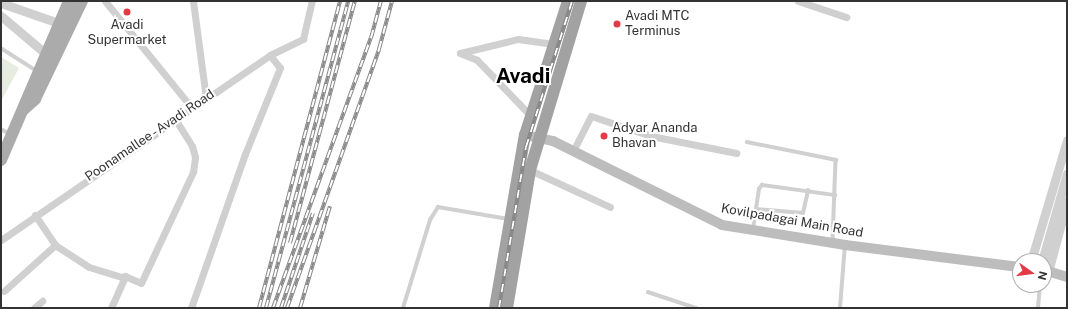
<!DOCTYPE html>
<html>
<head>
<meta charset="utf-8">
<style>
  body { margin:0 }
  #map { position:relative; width:1068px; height:309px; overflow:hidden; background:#fff; font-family:"Public Sans",sans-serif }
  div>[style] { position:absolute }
  .green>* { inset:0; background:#e6ecdf }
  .service>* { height:3.5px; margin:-1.75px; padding:0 1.75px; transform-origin:1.75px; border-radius:1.75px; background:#d0d0d0 }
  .minor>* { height:7px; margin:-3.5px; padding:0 3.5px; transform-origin:3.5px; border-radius:3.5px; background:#d0d0d0 }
  .tertiary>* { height:9px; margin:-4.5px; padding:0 4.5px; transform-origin:4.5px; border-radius:4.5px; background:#d0d0d0 }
  .secondary>* { height:10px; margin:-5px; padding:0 5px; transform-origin:5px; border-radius:5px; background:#bdbdbd }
  .primary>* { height:12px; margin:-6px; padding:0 6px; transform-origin:6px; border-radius:6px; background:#ababab }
  .trunk>* { height:12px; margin:-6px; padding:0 6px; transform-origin:6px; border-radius:6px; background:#a2a2a2 }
  .rail>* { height:4px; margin-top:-2px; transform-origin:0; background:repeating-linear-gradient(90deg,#fff 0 8px,#888 0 16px); box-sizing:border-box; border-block:1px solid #888 }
  .dots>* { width:11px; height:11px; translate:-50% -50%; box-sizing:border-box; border:2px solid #fff; border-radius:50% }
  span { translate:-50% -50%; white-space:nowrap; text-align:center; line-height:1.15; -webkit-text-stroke:4px #fff; paint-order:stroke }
  .poi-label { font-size:13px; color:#333 }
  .left { translate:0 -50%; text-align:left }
  .street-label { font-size:13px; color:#333 }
  .town-label { font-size:21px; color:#000; font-weight:700 }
  .frame { position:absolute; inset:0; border:2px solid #333; pointer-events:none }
  .north { position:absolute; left:1012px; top:253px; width:40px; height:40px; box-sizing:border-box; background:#fff; border:1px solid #adadad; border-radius:50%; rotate:104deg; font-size:11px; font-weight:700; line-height:16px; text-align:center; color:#333 }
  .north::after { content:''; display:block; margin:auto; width:14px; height:18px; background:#e63946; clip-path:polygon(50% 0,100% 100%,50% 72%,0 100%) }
</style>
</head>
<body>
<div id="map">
  <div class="green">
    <div style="clip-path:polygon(1px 57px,19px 68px,1px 101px)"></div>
  </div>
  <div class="service">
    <div style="left:1px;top:48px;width:43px;rotate:32.6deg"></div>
    <div style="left:1px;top:129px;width:10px;rotate:29deg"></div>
    <div style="left:747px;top:142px;width:91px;rotate:11.4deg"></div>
    <div style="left:836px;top:160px;width:81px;rotate:92.1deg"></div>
    <div style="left:756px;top:209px;width:47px;rotate:4.9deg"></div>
    <div style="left:803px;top:213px;width:23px;rotate:-77deg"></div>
    <div style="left:753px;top:229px;width:40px;rotate:-81.5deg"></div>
    <div style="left:759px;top:189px;width:5px;rotate:-53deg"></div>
    <div style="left:762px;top:185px;width:74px;rotate:7.8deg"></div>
    <div style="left:648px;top:292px;width:51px;rotate:18.4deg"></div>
    <div style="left:403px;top:308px;width:92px;rotate:-72.9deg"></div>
    <div style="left:430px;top:220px;width:15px;rotate:-58deg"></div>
    <div style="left:438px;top:207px;width:71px;rotate:9.7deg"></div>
    <div style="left:840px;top:308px;width:63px;rotate:-85.5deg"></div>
    <div style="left:1038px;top:308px;width:23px;rotate:-85deg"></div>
  </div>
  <div class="minor">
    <div style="left:105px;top:1px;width:138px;rotate:50.9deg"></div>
    <div style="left:193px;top:1px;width:98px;rotate:82.4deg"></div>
    <div style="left:798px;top:1px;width:51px;rotate:18.4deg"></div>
    <div style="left:460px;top:53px;width:60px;rotate:-13.6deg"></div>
    <div style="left:518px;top:39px;width:36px;rotate:8deg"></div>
    <div style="left:460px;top:53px;width:18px;rotate:22deg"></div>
    <div style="left:477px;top:60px;width:76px;rotate:46.1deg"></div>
    <div style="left:573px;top:151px;width:39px;rotate:-63deg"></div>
    <div style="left:591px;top:116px;width:63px;rotate:18.4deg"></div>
    <div style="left:651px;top:136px;width:87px;rotate:11.3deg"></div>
    <div style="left:530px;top:170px;width:88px;rotate:24.8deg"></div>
    <div style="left:35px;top:215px;width:36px;rotate:56deg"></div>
    <div style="left:55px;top:245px;width:40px;rotate:32.9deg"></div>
    <div style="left:89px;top:267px;width:37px;rotate:17deg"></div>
    <div style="left:1px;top:240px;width:326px;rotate:-34.5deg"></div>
    <div style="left:270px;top:55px;width:37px;rotate:-26deg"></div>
    <div style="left:303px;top:39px;width:39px;rotate:-77deg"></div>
    <div style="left:4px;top:291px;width:69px;rotate:-42deg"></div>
    <div style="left:34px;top:308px;width:11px;rotate:-41deg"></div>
    <div style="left:111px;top:308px;width:35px;rotate:-66deg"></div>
    <div style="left:125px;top:276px;width:17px;rotate:24deg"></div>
    <div style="left:141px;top:283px;width:123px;rotate:-64.9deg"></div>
    <div style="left:193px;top:172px;width:15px;rotate:-82deg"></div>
    <div style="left:195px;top:157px;width:11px;rotate:-105deg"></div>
    <div style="left:192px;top:146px;width:32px;rotate:-122deg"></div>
    <div style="left:191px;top:308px;width:163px;rotate:-70.7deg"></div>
    <div style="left:245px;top:154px;width:93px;rotate:-67.9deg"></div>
    <div style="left:280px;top:68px;width:16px;rotate:-128deg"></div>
  </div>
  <div class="tertiary">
    <div style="left:1px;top:3px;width:67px;rotate:19.2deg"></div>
    <div style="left:1px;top:16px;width:57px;rotate:40.1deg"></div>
    <div style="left:1031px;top:261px;width:126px;rotate:-73.4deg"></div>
    <div style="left:1042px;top:261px;width:91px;rotate:-74.1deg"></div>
    <div style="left:1048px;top:272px;width:73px;rotate:-75deg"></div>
  </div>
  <div class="secondary">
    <div style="left:525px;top:135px;width:29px;rotate:12deg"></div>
    <div style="left:553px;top:141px;width:189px;rotate:26.4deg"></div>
    <div style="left:722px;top:225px;width:125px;rotate:9.2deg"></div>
    <div style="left:845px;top:245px;width:176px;rotate:7.2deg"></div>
    <div style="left:1044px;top:270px;width:24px;rotate:17deg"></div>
  </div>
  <div class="primary">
    <div style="left:24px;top:109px;width:15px;rotate:-42deg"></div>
    <div style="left:35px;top:99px;width:109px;rotate:-64.4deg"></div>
    <div style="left:1px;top:160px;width:173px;rotate:-66.8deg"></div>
  </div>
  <div class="trunk">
    <div style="left:495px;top:308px;width:176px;rotate:-80.2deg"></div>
    <div style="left:525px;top:135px;width:141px;rotate:-72.2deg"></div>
    <div style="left:507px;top:308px;width:140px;rotate:-80.5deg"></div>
    <div style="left:530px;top:170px;width:177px;rotate:-73.2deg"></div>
  </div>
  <div class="rail">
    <div style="left:290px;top:243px;width:251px;rotate:-75deg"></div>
    <div style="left:259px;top:308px;width:318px;rotate:-75.2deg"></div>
    <div style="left:266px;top:308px;width:318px;rotate:-75deg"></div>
    <div style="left:273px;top:308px;width:287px;rotate:-70.1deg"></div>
    <div style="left:371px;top:38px;width:38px;rotate:-75deg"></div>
    <div style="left:281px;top:308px;width:100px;rotate:-71.4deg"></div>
    <div style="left:287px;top:308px;width:275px;rotate:-70.4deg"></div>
    <div style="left:379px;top:49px;width:50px;rotate:-74.8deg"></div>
    <div style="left:300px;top:308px;width:106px;rotate:-73.6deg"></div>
    <div style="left:499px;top:308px;width:163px;rotate:-80.5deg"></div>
    <div style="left:526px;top:147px;width:153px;rotate:-72.5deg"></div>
  </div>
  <div class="dots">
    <div style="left:127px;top:12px;background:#e63946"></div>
    <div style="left:617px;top:24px;background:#e63946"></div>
    <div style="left:604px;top:136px;background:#e63946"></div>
  </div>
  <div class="poi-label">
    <span class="left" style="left:625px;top:24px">Avadi MTC<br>Terminus</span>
    <span style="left:127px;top:33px">Avadi<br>Supermarket</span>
    <span class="left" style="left:612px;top:136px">Adyar Ananda<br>Bhavan</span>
  </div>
  <div class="street-label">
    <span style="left:150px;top:136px;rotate:-34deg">Poonamallee - Avadi Road</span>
    <span style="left:792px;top:221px;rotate:10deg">Kovilpadagai Main Road</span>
  </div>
  <div class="town-label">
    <span style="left:523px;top:76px">Avadi</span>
  </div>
  <div class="frame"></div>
  <div class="north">N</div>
</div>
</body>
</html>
